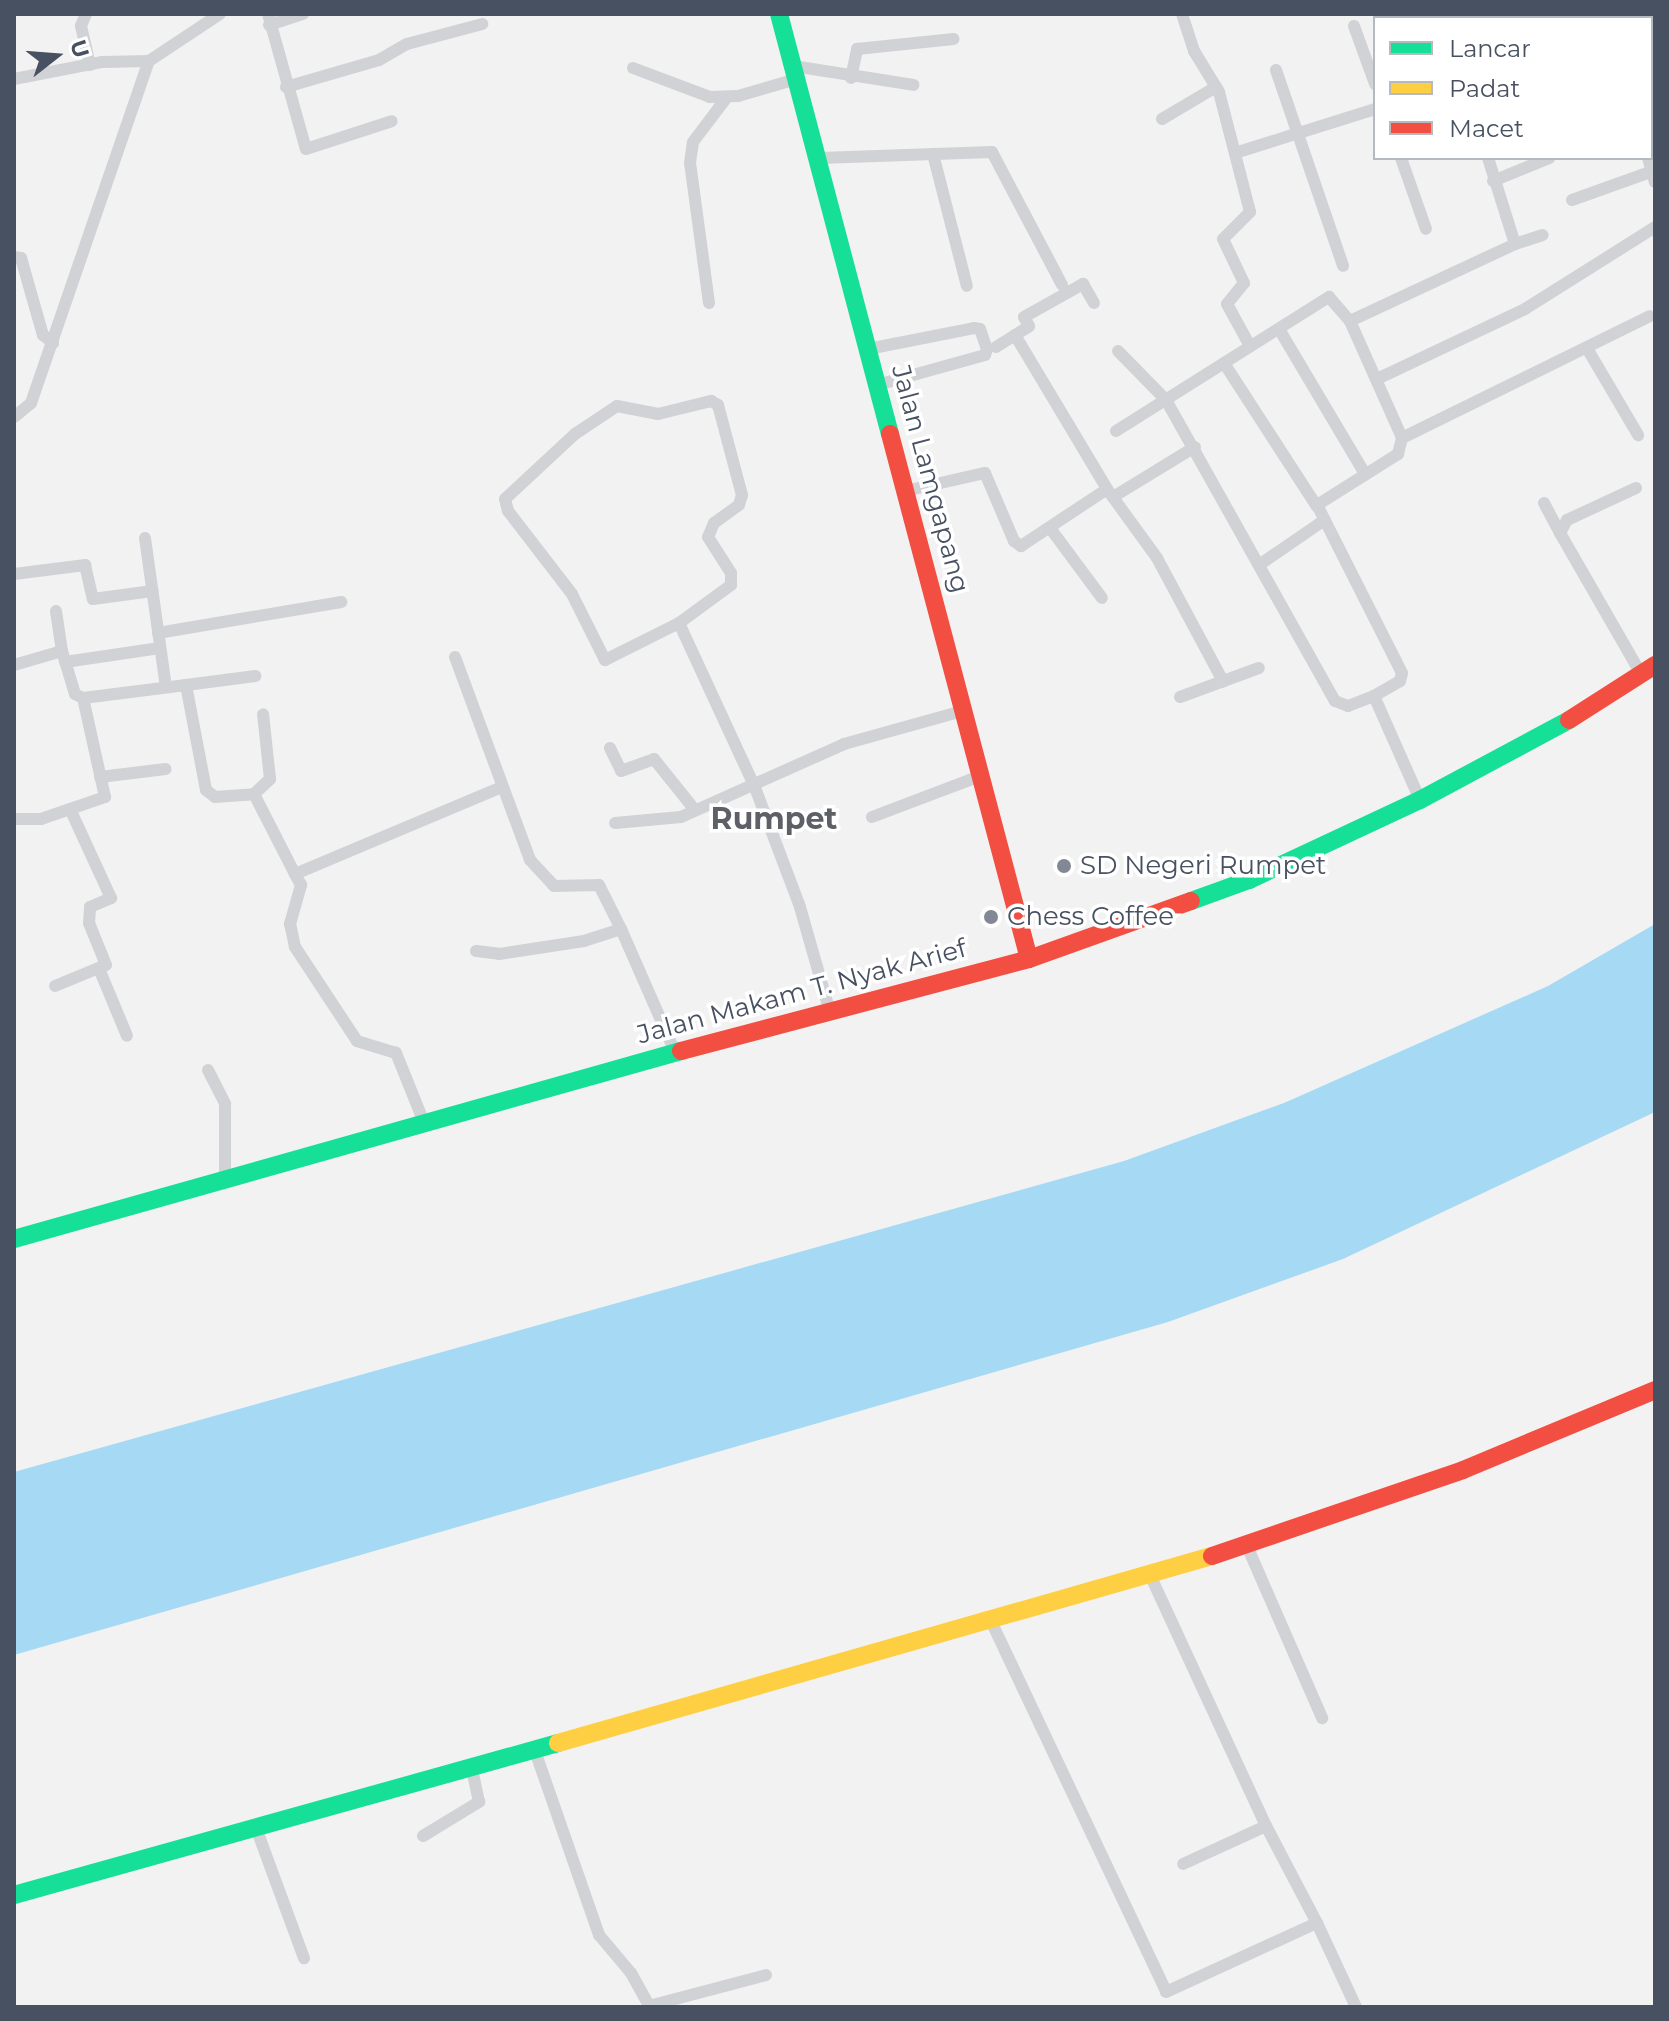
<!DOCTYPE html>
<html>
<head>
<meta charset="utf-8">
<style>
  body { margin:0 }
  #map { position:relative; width:1669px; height:2021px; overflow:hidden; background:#f3f2f2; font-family:Montserrat,sans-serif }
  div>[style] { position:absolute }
  .water>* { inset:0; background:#a6daf4 }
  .street>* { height:12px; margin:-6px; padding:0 6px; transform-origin:6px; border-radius:6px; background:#d0d2d5 }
  .fast>* { height:18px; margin:-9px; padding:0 9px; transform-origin:9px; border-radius:9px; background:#16e098 }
  .slow>* { height:18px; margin:-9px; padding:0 9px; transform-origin:9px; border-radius:9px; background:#ffcf43 }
  .jam>* { height:18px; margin:-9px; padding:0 9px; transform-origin:9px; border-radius:9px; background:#f24e42 }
  .dots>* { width:22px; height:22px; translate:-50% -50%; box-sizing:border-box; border:4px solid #fff; border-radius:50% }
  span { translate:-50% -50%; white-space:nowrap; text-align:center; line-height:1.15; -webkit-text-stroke:7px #fff; paint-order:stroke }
  .street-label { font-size:26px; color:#475161 }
  .poi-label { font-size:26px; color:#475161 }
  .left { translate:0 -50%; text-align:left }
  .quarter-label { font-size:30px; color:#5d6067; font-weight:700 }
  .frame { position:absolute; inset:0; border:16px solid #475161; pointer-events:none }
  .legend { position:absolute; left:1373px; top:16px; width:280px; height:144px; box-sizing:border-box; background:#fff; border:2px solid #b5b9c0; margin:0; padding:10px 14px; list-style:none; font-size:24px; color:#475161 }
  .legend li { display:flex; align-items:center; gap:16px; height:40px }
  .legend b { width:40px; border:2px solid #b5b9c0 }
  .north { position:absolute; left:16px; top:16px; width:80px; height:80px; -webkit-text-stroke:6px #fff; paint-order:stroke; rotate:73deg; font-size:22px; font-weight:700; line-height:32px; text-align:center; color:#475161 }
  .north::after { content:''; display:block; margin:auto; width:28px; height:36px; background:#475161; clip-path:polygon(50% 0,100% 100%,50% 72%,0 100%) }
</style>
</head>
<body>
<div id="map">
  <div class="water">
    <div style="clip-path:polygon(1655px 924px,1655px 1112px,1343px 1259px,1168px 1322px,14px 1655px,14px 1472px,1124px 1161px,1284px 1103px,1548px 986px)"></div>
  </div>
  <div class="street">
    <div style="left:86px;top:14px;width:13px;rotate:113deg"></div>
    <div style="left:81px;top:26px;width:40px;rotate:77deg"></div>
    <div style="left:268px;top:14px;width:140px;rotate:74.3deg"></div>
    <div style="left:306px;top:149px;width:90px;rotate:-18deg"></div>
    <div style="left:1182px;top:14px;width:39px;rotate:72deg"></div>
    <div style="left:1194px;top:51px;width:48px;rotate:58.6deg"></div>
    <div style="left:1219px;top:92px;width:124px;rotate:75.5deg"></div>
    <div style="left:1250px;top:212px;width:38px;rotate:135deg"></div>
    <div style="left:1223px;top:239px;width:49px;rotate:64.5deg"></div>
    <div style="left:1244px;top:283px;width:27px;rotate:129deg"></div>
    <div style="left:1227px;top:304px;width:48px;rotate:61.3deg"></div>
    <div style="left:1606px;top:14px;width:5px;rotate:53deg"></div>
    <div style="left:1518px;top:18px;width:14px;rotate:-17deg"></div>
    <div style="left:269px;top:25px;width:36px;rotate:-18deg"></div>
    <div style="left:1354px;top:26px;width:62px;rotate:70.1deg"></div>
    <div style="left:1651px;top:32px;width:4px;rotate:-14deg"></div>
    <div style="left:793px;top:66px;width:122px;rotate:8.9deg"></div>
    <div style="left:633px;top:68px;width:82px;rotate:20.6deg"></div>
    <div style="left:710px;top:97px;width:28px;rotate:-2deg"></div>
    <div style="left:738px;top:96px;width:61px;rotate:-16.1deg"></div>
    <div style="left:1276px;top:70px;width:207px;rotate:71.1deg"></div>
    <div style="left:851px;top:78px;width:30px;rotate:-78deg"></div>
    <div style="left:857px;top:49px;width:97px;rotate:-5.9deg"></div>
    <div style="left:14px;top:79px;width:90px;rotate:-10.9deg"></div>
    <div style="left:102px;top:62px;width:47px;rotate:-1.2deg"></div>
    <div style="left:286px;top:87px;width:97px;rotate:-16.2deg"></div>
    <div style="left:379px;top:60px;width:32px;rotate:-30deg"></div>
    <div style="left:407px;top:44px;width:78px;rotate:-14.9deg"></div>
    <div style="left:1651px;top:112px;width:4px;rotate:-14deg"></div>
    <div style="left:1162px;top:119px;width:63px;rotate:-30.7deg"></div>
    <div style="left:1235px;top:153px;width:147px;rotate:-17.4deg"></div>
    <div style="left:933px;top:154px;width:136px;rotate:75.6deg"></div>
    <div style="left:820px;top:158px;width:172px;rotate:-2deg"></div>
    <div style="left:992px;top:152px;width:150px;rotate:62.2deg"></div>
    <div style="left:1401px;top:158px;width:75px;rotate:70.6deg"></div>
    <div style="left:1648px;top:158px;width:25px;rotate:74deg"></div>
    <div style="left:1493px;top:181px;width:61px;rotate:-22.3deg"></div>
    <div style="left:1572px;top:200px;width:86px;rotate:-19.7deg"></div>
    <div style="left:1515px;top:244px;width:29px;rotate:-18deg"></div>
    <div style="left:14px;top:257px;width:7px;rotate:8deg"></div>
    <div style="left:21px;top:258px;width:80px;rotate:74.1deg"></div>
    <div style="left:43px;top:335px;width:13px;rotate:39deg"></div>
    <div style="left:709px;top:303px;width:141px;rotate:-97.7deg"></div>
    <div style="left:690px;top:163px;width:21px;rotate:-82deg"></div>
    <div style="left:693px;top:142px;width:56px;rotate:-52.9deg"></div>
    <div style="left:1350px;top:321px;width:182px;rotate:-25deg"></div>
    <div style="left:1515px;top:244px;width:90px;rotate:-107.4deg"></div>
    <div style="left:1279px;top:329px;width:169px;rotate:59.3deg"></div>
    <div style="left:1015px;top:335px;width:179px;rotate:59.1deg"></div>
    <div style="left:1107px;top:489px;width:85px;rotate:54.1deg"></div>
    <div style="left:1157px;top:558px;width:140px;rotate:61.8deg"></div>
    <div style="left:996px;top:347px;width:39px;rotate:-32deg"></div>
    <div style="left:1029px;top:326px;width:10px;rotate:-119deg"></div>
    <div style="left:1024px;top:317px;width:68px;rotate:-29.2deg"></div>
    <div style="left:1083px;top:284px;width:22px;rotate:60deg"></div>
    <div style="left:868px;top:349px;width:108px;rotate:-11.2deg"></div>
    <div style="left:974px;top:328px;width:6px;rotate:9deg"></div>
    <div style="left:980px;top:329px;width:21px;rotate:71deg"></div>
    <div style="left:987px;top:349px;width:6px;rotate:108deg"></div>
    <div style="left:985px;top:355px;width:112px;rotate:164.5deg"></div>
    <div style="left:1588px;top:350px;width:99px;rotate:59.5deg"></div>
    <div style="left:1118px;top:351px;width:69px;rotate:45.6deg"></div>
    <div style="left:1166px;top:400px;width:345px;rotate:60.7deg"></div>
    <div style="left:1335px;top:701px;width:14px;rotate:21deg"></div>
    <div style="left:1348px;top:706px;width:28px;rotate:-21deg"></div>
    <div style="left:1374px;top:696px;width:114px;rotate:66.1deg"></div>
    <div style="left:1224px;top:363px;width:171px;rotate:57.1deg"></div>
    <div style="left:1377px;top:379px;width:164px;rotate:-25.3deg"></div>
    <div style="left:1525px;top:309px;width:154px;rotate:-32.2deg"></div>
    <div style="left:711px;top:401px;width:8px;rotate:30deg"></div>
    <div style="left:718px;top:405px;width:93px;rotate:75.1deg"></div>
    <div style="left:742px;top:495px;width:10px;rotate:107deg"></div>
    <div style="left:739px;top:505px;width:31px;rotate:144deg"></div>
    <div style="left:714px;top:523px;width:15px;rotate:113deg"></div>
    <div style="left:708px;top:537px;width:43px;rotate:57.4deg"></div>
    <div style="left:731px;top:573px;width:12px;rotate:90deg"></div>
    <div style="left:731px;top:585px;width:64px;rotate:143.8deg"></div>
    <div style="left:679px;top:623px;width:83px;rotate:153.4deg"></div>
    <div style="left:605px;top:660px;width:74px;rotate:-116.6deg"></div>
    <div style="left:572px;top:594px;width:105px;rotate:-127.6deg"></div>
    <div style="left:508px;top:511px;width:12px;rotate:-104deg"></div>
    <div style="left:505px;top:499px;width:96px;rotate:-42.9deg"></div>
    <div style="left:575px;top:434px;width:50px;rotate:-33.7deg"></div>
    <div style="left:617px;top:406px;width:42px;rotate:11deg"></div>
    <div style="left:658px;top:414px;width:55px;rotate:-13.8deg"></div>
    <div style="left:14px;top:417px;width:22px;rotate:-39deg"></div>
    <div style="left:31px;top:403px;width:362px;rotate:-71deg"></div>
    <div style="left:149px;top:61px;width:85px;rotate:-33.5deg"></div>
    <div style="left:1116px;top:431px;width:252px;rotate:-32.2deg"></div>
    <div style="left:1329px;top:297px;width:32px;rotate:49deg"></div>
    <div style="left:1350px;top:321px;width:128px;rotate:66deg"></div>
    <div style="left:1402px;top:438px;width:276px;rotate:-26.2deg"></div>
    <div style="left:1636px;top:488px;width:76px;rotate:155.1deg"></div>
    <div style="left:1567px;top:520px;width:15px;rotate:118deg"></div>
    <div style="left:1560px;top:533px;width:163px;rotate:60.1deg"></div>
    <div style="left:905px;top:491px;width:82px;rotate:-12.7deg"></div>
    <div style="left:985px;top:473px;width:74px;rotate:66.9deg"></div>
    <div style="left:1014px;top:541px;width:9px;rotate:36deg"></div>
    <div style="left:1021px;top:546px;width:103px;rotate:-33.5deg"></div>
    <div style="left:1113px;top:497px;width:96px;rotate:-31.4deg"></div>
    <div style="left:1544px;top:503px;width:34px;rotate:62deg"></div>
    <div style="left:1050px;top:528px;width:87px;rotate:53.4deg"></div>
    <div style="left:145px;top:538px;width:150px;rotate:82deg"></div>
    <div style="left:1259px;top:565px;width:78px;rotate:-34.5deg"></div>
    <div style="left:14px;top:574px;width:72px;rotate:-7.2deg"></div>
    <div style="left:85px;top:565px;width:35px;rotate:77deg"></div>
    <div style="left:93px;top:599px;width:60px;rotate:-7.7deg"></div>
    <div style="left:56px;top:611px;width:40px;rotate:81.5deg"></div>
    <div style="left:679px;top:623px;width:179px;rotate:65.2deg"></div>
    <div style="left:754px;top:785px;width:130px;rotate:69.3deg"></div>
    <div style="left:800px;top:907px;width:109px;rotate:74.1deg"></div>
    <div style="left:158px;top:633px;width:186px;rotate:-9.6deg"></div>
    <div style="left:455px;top:657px;width:216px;rotate:69.7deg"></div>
    <div style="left:530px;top:860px;width:35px;rotate:47deg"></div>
    <div style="left:554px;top:886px;width:45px;rotate:-1.3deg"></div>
    <div style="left:599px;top:885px;width:49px;rotate:63.4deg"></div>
    <div style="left:65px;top:662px;width:96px;rotate:-8.4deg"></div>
    <div style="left:14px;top:665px;width:50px;rotate:-16.3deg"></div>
    <div style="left:62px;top:651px;width:45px;rotate:73.2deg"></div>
    <div style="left:75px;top:694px;width:9px;rotate:27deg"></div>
    <div style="left:83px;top:698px;width:104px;rotate:-7.2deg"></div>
    <div style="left:186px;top:685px;width:107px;rotate:79.2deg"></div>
    <div style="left:206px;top:790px;width:11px;rotate:38deg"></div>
    <div style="left:215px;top:797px;width:39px;rotate:-4deg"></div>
    <div style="left:254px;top:794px;width:90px;rotate:62.9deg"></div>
    <div style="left:186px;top:685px;width:70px;rotate:-7.4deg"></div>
    <div style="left:1374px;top:696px;width:30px;rotate:-30deg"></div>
    <div style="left:1400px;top:681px;width:8px;rotate:-76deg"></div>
    <div style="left:1402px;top:673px;width:188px;rotate:-116.8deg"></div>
    <div style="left:1317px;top:505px;width:96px;rotate:-32.2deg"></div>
    <div style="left:1398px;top:454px;width:16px;rotate:-76deg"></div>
    <div style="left:1180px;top:697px;width:84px;rotate:-20.2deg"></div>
    <div style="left:610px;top:748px;width:25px;rotate:64deg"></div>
    <div style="left:621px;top:771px;width:35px;rotate:-20deg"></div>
    <div style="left:654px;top:759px;width:65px;rotate:51.2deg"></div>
    <div style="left:100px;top:777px;width:66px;rotate:-6.9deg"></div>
    <div style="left:254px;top:794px;width:22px;rotate:-43deg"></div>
    <div style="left:270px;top:779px;width:65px;rotate:-96.1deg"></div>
    <div style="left:872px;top:817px;width:116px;rotate:-20.8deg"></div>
    <div style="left:14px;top:819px;width:27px"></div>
    <div style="left:41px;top:819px;width:68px;rotate:-19deg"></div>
    <div style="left:105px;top:797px;width:101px;rotate:-102.5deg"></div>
    <div style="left:615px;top:823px;width:66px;rotate:-5.2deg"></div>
    <div style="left:681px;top:817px;width:179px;rotate:-24.1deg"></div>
    <div style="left:844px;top:744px;width:123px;rotate:-15.6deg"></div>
    <div style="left:476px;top:951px;width:23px;rotate:7deg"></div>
    <div style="left:499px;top:954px;width:86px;rotate:-8.7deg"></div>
    <div style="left:584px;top:941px;width:39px;rotate:-18deg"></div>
    <div style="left:621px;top:929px;width:134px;rotate:66.3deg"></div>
    <div style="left:100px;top:971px;width:70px;rotate:67.4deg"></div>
    <div style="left:55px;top:986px;width:55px;rotate:-22.4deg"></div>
    <div style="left:106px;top:965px;width:45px;rotate:-112deg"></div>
    <div style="left:89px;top:923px;width:16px;rotate:-86deg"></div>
    <div style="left:90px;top:907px;width:23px;rotate:-23deg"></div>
    <div style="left:111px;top:898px;width:98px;rotate:-114.7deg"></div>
    <div style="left:208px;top:1070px;width:38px;rotate:63deg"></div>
    <div style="left:225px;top:1104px;width:76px;rotate:90deg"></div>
    <div style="left:425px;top:1125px;width:78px;rotate:-111.9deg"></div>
    <div style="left:396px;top:1053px;width:41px;rotate:-162.9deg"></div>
    <div style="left:357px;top:1041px;width:113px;rotate:-123.4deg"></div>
    <div style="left:295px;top:947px;width:24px;rotate:-102deg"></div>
    <div style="left:290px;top:924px;width:41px;rotate:-74.2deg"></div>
    <div style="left:301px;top:885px;width:13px;rotate:-119deg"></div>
    <div style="left:295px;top:874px;width:225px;rotate:-22.8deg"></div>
    <div style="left:1247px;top:1546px;width:188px;rotate:66.4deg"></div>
    <div style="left:1151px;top:1577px;width:274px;rotate:65.2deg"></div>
    <div style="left:1266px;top:1826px;width:91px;rotate:155.4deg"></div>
    <div style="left:991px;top:1621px;width:410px;rotate:64.7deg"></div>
    <div style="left:1166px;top:1992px;width:166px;rotate:-24.6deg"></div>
    <div style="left:1317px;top:1923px;width:110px;rotate:-117.7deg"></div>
    <div style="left:535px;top:1751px;width:195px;rotate:70.8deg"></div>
    <div style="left:599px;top:1935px;width:50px;rotate:49.9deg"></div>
    <div style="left:631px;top:1973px;width:38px;rotate:61deg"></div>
    <div style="left:649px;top:2006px;width:121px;rotate:-14.8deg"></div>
    <div style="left:255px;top:1825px;width:142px;rotate:69.8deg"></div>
    <div style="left:423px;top:1836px;width:66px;rotate:-31.3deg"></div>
    <div style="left:479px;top:1802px;width:35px;rotate:-102deg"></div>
    <div style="left:1317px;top:1923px;width:93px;rotate:65.1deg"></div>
  </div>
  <div class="fast">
    <div style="left:779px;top:14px;width:434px;rotate:75.2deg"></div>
    <div style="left:1191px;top:901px;width:62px;rotate:-19.9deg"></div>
    <div style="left:1249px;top:880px;width:189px;rotate:-25.1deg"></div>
    <div style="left:1420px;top:800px;width:169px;rotate:-28.2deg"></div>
    <div style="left:14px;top:1239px;width:693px;rotate:-15.74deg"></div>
    <div style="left:14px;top:1895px;width:565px;rotate:-15.61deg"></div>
  </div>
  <div class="slow">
    <div style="left:558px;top:1743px;width:680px;rotate:-15.96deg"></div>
  </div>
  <div class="jam">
    <div style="left:890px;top:434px;width:543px;rotate:75.17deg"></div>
    <div style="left:1569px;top:720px;width:102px;rotate:-32.6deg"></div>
    <div style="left:681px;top:1051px;width:360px;rotate:-14.8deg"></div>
    <div style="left:1029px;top:959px;width:172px;rotate:-19.7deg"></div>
    <div style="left:1212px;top:1556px;width:265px;rotate:-18.9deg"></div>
    <div style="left:1463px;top:1470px;width:208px;rotate:-22.6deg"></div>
  </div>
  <div class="dots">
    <div style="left:1064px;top:866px;background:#838994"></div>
    <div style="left:991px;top:917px;background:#838994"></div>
  </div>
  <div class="street-label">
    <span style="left:930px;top:479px;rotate:75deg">Jalan Lamgapang</span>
    <span style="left:802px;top:992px;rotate:-15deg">Jalan Makam T. Nyak Arief</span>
  </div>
  <div class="poi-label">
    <span class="left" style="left:1080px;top:866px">SD Negeri Rumpet</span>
    <span class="left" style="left:1007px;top:917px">Chess Coffee</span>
  </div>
  <div class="quarter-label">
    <span style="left:774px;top:819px">Rumpet</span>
  </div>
  <div class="frame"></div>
  <ul class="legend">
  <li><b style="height:10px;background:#16e098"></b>Lancar</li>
  <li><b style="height:10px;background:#ffcf43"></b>Padat</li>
  <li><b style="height:10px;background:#f24e42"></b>Macet</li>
  </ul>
  <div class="north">U</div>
</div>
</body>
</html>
